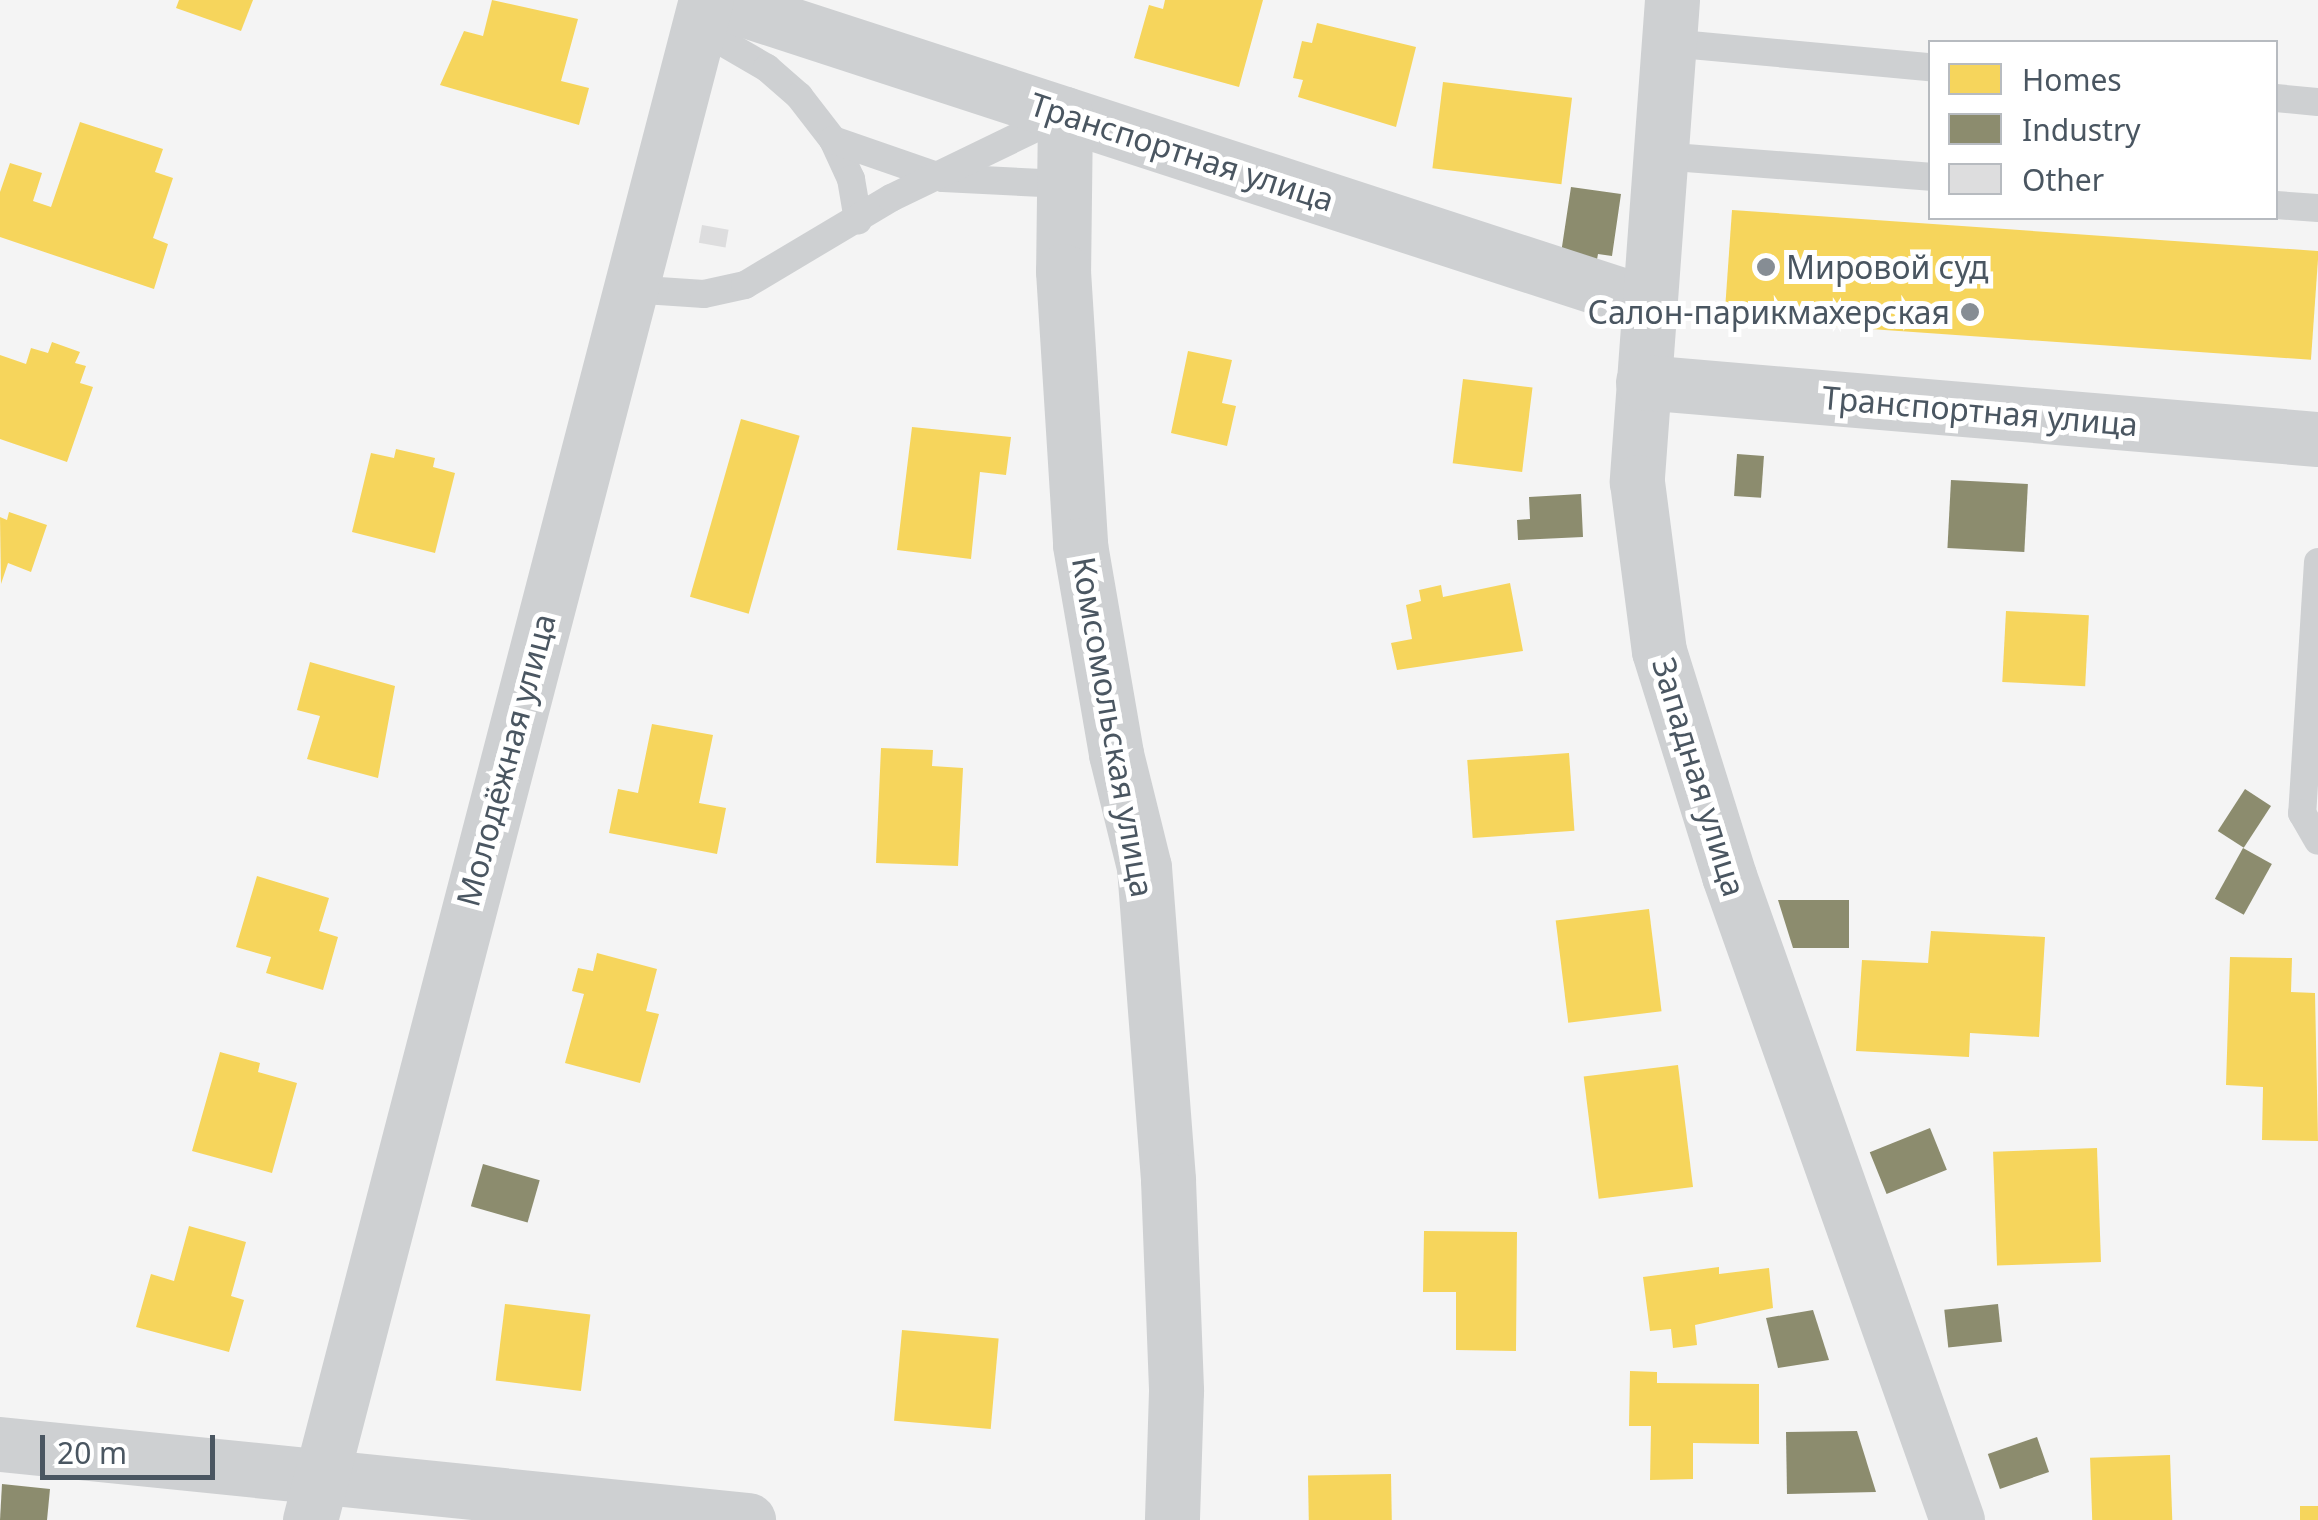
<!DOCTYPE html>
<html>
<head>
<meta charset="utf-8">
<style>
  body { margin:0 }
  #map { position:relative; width:2318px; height:1520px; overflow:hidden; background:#f4f4f4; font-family:"Noto Sans",sans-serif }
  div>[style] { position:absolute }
  .homes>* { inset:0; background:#f6d55c; transform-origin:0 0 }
  .industry>* { inset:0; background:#8c8c6e; transform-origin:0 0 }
  .building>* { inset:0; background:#ddddde; transform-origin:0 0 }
  .lane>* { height:28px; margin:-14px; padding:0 14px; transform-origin:14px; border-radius:14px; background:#ced0d2 }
  .street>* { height:55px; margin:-27.5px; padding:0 27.5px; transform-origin:27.5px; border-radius:27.5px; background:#ced0d2 }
  .dots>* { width:28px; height:28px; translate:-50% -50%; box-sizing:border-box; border:5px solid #fff; border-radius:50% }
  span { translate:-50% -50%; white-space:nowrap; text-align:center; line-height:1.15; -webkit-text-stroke:10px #fff; paint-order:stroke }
  .street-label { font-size:32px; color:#4a5661 }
  .poi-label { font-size:32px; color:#4a5661 }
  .left { translate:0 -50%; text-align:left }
  .right { translate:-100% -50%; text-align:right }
  .legend { position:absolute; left:1928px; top:40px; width:350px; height:180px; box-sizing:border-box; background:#fff; border:2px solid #b7bbc0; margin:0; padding:12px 18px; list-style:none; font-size:30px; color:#4a5661 }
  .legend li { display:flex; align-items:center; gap:20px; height:50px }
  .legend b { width:50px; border:2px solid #b7bbc0 }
  .scale { position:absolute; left:40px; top:1435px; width:175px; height:45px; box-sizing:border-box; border:5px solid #4a5661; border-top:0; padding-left:12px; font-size:30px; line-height:35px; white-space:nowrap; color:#4a5661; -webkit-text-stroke:8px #fff; paint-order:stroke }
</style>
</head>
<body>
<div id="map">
  <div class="homes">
    <div style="clip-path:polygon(179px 0,253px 0,241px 31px,176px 8px)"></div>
    <div style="clip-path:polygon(492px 0,578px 19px,561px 81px,589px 88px,579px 125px,440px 85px,464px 31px,483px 36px)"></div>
    <div style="clip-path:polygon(1165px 0,1263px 0,1239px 87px,1134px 58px,1149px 5px,1163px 9px)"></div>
    <div style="clip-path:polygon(1317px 23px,1416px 47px,1396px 127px,1298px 97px,1303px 80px,1293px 78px,1302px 41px,1312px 43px)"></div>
    <div style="left:1443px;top:82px;width:130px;height:87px;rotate:7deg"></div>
    <div style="clip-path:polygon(80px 122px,163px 149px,155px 172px,173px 178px,153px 238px,168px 244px,154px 289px,0 237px,0 192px,10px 163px,42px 173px,33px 201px,51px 207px)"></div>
    <div style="left:1732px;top:210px;width:588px;height:109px;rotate:4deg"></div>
    <div style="clip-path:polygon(52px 342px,80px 352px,75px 363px,86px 366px,80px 383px,93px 387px,67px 462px,0 439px,0 355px,26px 364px,31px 348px,48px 353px)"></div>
    <div style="clip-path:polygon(1188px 351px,1232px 360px,1222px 403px,1236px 406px,1227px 446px,1171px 433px)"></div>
    <div style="left:1463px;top:379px;width:70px;height:85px;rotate:7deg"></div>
    <div style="left:741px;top:419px;width:61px;height:185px;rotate:16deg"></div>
    <div style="clip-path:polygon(912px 427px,1011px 437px,1006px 475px,980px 472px,971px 559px,897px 550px)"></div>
    <div style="clip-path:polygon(396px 449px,435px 458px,433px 467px,455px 473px,435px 553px,352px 532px,371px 453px,394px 458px)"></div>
    <div style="clip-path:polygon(9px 512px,47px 525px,31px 572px,8px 563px,1px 584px,0 517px,7px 520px)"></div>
    <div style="clip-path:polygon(1510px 583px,1523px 651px,1397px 670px,1391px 643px,1412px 639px,1406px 605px,1421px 601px,1419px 590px,1441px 585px,1443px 597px)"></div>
    <div style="left:2006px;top:611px;width:83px;height:71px;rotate:3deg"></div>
    <div style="clip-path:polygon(310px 662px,395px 686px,378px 778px,307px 759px,320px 716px,297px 710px)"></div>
    <div style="clip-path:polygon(652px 724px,713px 735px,699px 803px,726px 808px,717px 854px,609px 833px,618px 789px,638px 793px)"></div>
    <div style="clip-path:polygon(881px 748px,933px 750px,932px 766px,963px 768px,958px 866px,876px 863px)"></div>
    <div style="left:1569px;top:753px;width:78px;height:102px;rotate:86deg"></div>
    <div style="clip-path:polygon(257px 876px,329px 898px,319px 931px,338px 937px,323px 990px,266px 973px,271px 957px,236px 947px)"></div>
    <div style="left:1649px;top:909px;width:103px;height:94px;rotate:83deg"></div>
    <div style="clip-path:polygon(1931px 931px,2045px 937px,2039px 1037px,1970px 1033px,1969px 1057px,1856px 1051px,1862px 960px,1928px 963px)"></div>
    <div style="clip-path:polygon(597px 953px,657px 969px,646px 1011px,659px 1014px,640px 1083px,565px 1063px,584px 994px,572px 991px,578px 968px,593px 971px)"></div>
    <div style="clip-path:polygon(2230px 957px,2292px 958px,2291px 992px,2315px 993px,2318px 1141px,2262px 1140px,2263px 1087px,2226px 1085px)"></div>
    <div style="clip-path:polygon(220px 1052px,260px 1063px,258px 1072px,297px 1083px,272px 1173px,192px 1151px)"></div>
    <div style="left:1678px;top:1065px;width:123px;height:95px;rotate:83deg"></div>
    <div style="left:2097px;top:1148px;width:114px;height:104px;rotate:88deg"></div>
    <div style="clip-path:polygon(189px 1226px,246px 1242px,231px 1296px,244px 1300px,229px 1352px,136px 1327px,151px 1274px,174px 1281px)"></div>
    <div style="clip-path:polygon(1424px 1231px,1517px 1232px,1516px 1351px,1456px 1350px,1456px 1292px,1423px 1292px)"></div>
    <div style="clip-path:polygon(1719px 1267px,1719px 1274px,1769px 1268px,1773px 1308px,1695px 1325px,1697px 1345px,1673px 1348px,1671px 1329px,1650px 1331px,1643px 1277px)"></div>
    <div style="left:505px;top:1304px;width:86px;height:77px;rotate:7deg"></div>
    <div style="left:902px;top:1330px;width:97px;height:91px;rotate:5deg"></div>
    <div style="clip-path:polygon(1630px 1371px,1657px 1372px,1657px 1383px,1759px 1384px,1759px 1444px,1693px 1443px,1693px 1479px,1650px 1480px,1651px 1426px,1629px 1426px)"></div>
    <div style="left:2170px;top:1455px;width:65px;height:80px;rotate:88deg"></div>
    <div style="left:1391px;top:1474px;width:46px;height:83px;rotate:89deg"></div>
    <div style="left:2300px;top:1506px;width:18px;height:14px"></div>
  </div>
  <div class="industry">
    <div style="clip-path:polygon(1571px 187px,1621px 194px,1612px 256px,1598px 254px,1596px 265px,1560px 260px)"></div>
    <div style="left:1737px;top:454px;width:27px;height:42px;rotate:4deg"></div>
    <div style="left:1951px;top:480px;width:77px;height:68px;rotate:3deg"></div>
    <div style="clip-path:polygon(1581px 494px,1583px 537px,1518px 540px,1517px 520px,1530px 519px,1529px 497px)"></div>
    <div style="left:2245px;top:789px;width:31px;height:50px;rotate:33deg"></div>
    <div style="left:2243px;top:848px;width:33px;height:58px;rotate:29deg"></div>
    <div style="clip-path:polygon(1778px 900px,1849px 900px,1849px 948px,1793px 948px)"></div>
    <div style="left:1930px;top:1128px;width:45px;height:65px;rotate:68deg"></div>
    <div style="left:483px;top:1164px;width:59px;height:44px;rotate:16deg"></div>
    <div style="left:1998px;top:1304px;width:38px;height:54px;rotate:84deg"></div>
    <div style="clip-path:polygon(1813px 1310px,1829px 1360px,1778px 1368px,1766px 1318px)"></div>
    <div style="clip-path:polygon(1857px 1431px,1876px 1492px,1787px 1494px,1786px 1432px)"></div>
    <div style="left:2037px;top:1437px;width:37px;height:52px;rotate:71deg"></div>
    <div style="clip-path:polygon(2px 1484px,50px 1489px,47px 1520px,0 1520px)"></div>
  </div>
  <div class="building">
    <div style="left:702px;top:225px;width:27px;height:18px;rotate:10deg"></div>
  </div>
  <div class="lane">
    <div style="left:698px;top:28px;width:80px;rotate:30.1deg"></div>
    <div style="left:767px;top:68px;width:43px;rotate:41.2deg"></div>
    <div style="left:799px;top:96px;width:56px;rotate:52.3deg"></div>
    <div style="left:833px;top:140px;width:43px;rotate:65.2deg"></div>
    <div style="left:851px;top:179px;width:42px;rotate:80.3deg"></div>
    <div style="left:1669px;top:43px;width:262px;rotate:5.3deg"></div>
    <div style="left:2276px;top:98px;width:42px;rotate:5.4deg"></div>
    <div style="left:833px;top:140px;width:116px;rotate:19.1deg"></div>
    <div style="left:943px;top:178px;width:120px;rotate:2.9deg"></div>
    <div style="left:1660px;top:156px;width:271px;rotate:4.4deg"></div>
    <div style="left:2276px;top:205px;width:42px;rotate:4.1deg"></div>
    <div style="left:629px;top:289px;width:75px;rotate:3.8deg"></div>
    <div style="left:704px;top:294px;width:42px;rotate:-12.4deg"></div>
    <div style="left:745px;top:285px;width:170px;rotate:-30.8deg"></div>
    <div style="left:891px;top:198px;width:191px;rotate:-25.8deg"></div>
    <div style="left:2318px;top:562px;width:252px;rotate:93.6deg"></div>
    <div style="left:2302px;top:813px;width:32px;rotate:60deg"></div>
  </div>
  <div class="street">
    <div style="left:715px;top:0;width:982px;rotate:18.03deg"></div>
    <div style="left:1672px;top:0;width:483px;rotate:94.2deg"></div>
    <div style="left:1637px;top:482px;width:170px;rotate:82.6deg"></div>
    <div style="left:1659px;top:651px;width:236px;rotate:72.7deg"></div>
    <div style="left:1729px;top:876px;width:683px;rotate:70.5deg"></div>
    <div style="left:1065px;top:114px;width:157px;rotate:90.7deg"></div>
    <div style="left:1063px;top:271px;width:275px;rotate:86.4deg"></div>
    <div style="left:1080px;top:545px;width:212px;rotate:80.2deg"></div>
    <div style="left:1116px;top:754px;width:116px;rotate:76.1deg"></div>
    <div style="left:1144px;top:867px;width:314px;rotate:85.6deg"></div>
    <div style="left:1168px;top:1180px;width:211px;rotate:87.8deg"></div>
    <div style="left:1176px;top:1391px;width:129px;rotate:91.8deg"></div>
    <div style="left:1643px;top:382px;width:677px;rotate:4.83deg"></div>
    <div style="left:0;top:1444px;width:752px;rotate:5.8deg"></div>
    <div style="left:310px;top:1520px;width:1571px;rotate:-75.4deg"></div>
  </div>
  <div class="dots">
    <div style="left:1766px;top:267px;background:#868d94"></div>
    <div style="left:1970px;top:312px;background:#868d94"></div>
  </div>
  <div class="street-label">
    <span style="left:1182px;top:152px;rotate:18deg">Транспортная улица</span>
    <span style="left:1980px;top:411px;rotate:5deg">Транспортная улица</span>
    <span style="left:1113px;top:727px;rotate:80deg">Комсомольская улица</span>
    <span style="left:506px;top:760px;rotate:-75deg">Молодёжная улица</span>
    <span style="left:1699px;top:777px;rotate:73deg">Западная улица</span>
  </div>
  <div class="poi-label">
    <span class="left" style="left:1786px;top:267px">Мировой суд</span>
    <span class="right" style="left:1950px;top:312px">Салон-парикмахерская</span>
  </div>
  <ul class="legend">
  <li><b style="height:28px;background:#f6d55c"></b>Homes</li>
  <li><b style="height:28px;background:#8c8c6e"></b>Industry</li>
  <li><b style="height:28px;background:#ddddde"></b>Other</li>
  </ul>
  <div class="scale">20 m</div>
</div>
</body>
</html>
